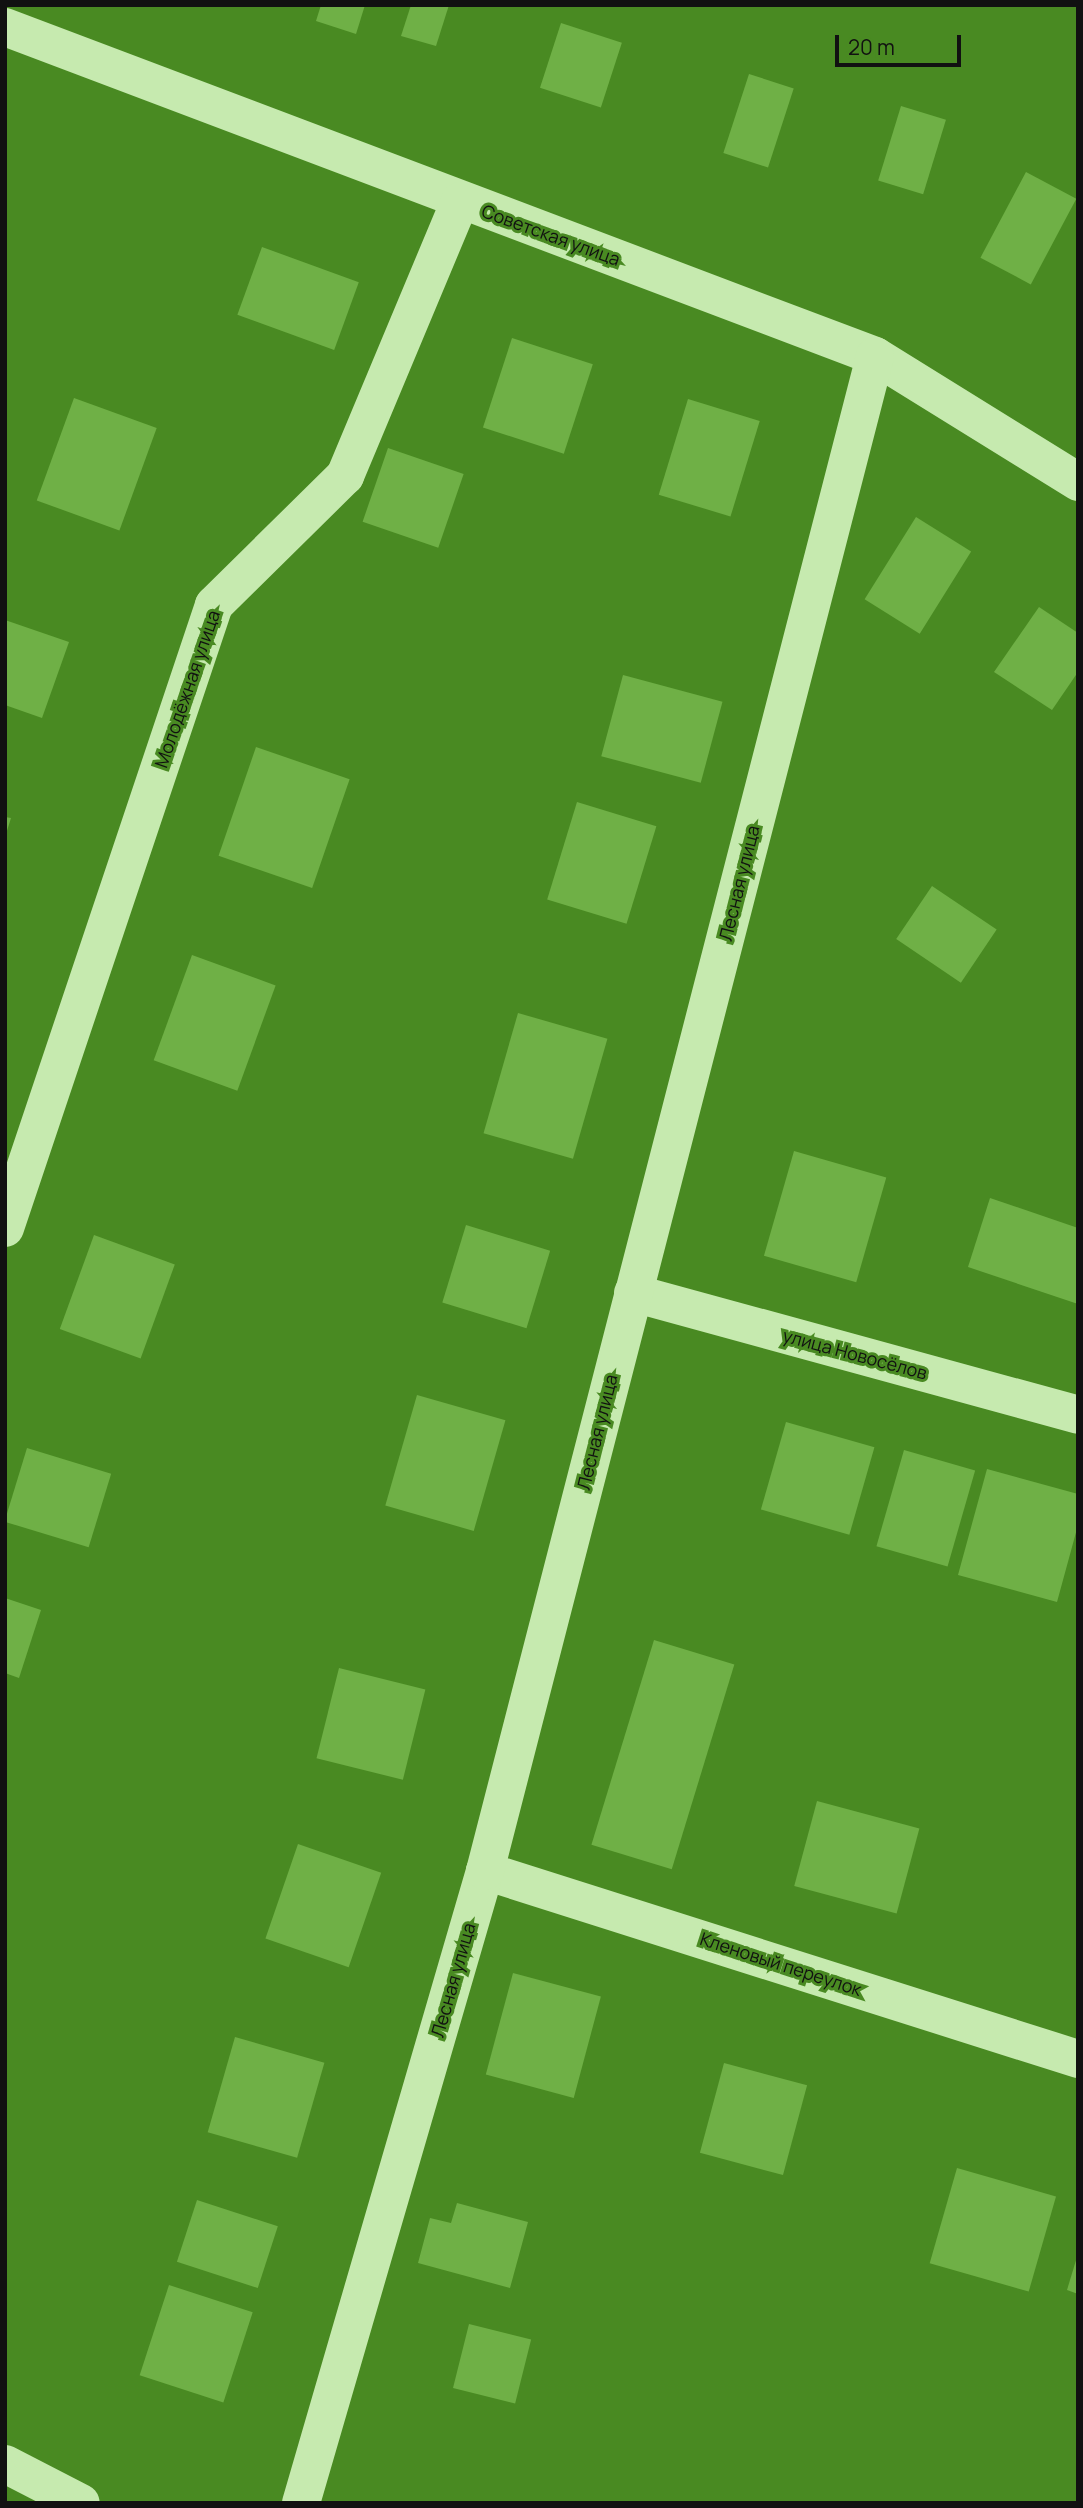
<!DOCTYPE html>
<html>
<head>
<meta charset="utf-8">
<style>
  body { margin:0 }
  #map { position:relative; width:1083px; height:2508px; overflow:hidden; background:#498a22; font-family:Manrope,sans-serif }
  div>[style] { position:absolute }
  .building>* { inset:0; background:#6fb046; transform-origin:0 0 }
  .minor>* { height:38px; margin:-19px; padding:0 19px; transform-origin:19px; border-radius:19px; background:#c6eaaf }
  .tertiary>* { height:38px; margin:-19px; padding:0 19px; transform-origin:19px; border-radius:19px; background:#c6eaaf }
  span { translate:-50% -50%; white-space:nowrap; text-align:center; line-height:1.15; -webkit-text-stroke:6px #498a22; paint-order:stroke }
  .street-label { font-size:18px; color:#111 }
  .frame { position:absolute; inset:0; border:7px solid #111; pointer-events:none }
  .scale { position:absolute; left:835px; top:35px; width:126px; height:32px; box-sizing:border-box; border:4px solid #111; border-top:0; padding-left:9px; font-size:21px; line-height:24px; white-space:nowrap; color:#111; -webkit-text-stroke:5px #498a22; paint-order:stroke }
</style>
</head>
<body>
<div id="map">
  <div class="building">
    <div style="clip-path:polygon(321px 5px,365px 5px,356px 34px,316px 21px)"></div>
    <div style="clip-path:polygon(411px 5px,449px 5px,436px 46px,401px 36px)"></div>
    <div style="left:561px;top:23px;width:64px;height:68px;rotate:18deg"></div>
    <div style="left:749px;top:74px;width:47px;height:83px;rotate:18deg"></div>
    <div style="left:901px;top:106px;width:47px;height:78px;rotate:17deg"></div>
    <div style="left:1026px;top:172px;width:57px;height:97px;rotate:28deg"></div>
    <div style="left:262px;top:247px;width:103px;height:72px;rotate:20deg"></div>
    <div style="left:512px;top:338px;width:85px;height:94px;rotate:18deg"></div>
    <div style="left:74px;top:398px;width:88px;height:109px;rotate:20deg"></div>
    <div style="left:688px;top:399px;width:75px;height:100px;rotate:17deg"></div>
    <div style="left:388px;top:448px;width:80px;height:78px;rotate:19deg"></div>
    <div style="left:916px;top:517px;width:65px;height:97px;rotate:32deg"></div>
    <div style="clip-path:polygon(1039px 607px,1078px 633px,1078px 672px,1052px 710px,994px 672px)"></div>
    <div style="clip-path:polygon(5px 620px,69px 642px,42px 718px,5px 705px)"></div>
    <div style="left:623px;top:675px;width:103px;height:84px;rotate:15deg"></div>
    <div style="left:256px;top:747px;width:99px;height:115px;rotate:19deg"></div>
    <div style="left:577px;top:802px;width:83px;height:102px;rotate:17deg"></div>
    <div style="clip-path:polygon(5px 817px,11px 818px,6px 834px,5px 834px)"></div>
    <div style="left:932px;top:886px;width:78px;height:64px;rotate:34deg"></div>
    <div style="left:192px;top:955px;width:89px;height:112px;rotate:20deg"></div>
    <div style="left:518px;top:1013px;width:93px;height:125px;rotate:16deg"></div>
    <div style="left:794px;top:1151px;width:96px;height:109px;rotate:16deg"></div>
    <div style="clip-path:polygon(990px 1198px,1078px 1228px,1078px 1304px,968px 1267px)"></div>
    <div style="left:466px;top:1225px;width:88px;height:81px;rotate:17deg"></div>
    <div style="left:94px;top:1235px;width:86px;height:100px;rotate:20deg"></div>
    <div style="left:417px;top:1395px;width:92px;height:115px;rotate:16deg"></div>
    <div style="left:786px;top:1422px;width:92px;height:91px;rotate:16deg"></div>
    <div style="left:27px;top:1448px;width:88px;height:77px;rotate:17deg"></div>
    <div style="left:904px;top:1450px;width:74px;height:100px;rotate:16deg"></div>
    <div style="clip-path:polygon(987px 1469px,1078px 1494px,1078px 1525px,1057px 1602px,958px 1575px)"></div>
    <div style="clip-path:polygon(5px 1598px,41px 1610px,19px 1678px,5px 1673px)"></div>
    <div style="left:654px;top:1640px;width:84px;height:214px;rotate:17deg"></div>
    <div style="left:339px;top:1668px;width:89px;height:93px;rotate:14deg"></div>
    <div style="left:817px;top:1801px;width:106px;height:88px;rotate:15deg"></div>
    <div style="left:298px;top:1844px;width:88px;height:100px;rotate:19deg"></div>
    <div style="left:513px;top:1973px;width:91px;height:105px;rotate:15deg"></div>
    <div style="left:235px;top:2037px;width:93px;height:99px;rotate:16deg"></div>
    <div style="left:724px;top:2063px;width:86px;height:93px;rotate:15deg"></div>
    <div style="left:957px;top:2168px;width:103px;height:99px;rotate:16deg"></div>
    <div style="left:197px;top:2200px;width:85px;height:65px;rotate:18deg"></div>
    <div style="clip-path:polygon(457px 2203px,528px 2222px,510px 2288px,418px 2263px,430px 2218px,451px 2223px)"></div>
    <div style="clip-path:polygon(1077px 2257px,1078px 2257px,1078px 2294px,1067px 2290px)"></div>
    <div style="left:169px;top:2285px;width:88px;height:95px;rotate:18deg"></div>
    <div style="left:469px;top:2324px;width:64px;height:66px;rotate:14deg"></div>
  </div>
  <div class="minor">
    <div style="left:5px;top:27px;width:930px;rotate:20.71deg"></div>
    <div style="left:875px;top:356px;width:239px;rotate:31.8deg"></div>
    <div style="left:5px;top:1228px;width:657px;rotate:-71.45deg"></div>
    <div style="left:214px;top:605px;width:184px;rotate:-44.6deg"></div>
    <div style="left:345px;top:476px;width:298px;rotate:-67.3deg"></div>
    <div style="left:633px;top:1293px;width:461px;rotate:15.3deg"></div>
    <div style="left:485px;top:1871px;width:622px;rotate:17.59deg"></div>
    <div style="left:301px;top:2503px;width:658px;rotate:-73.77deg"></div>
    <div style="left:485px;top:1871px;width:1564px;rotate:-75.56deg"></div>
  </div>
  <div class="tertiary">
    <div style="left:5px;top:2464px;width:85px;rotate:27.2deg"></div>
  </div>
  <div class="street-label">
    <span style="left:551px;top:235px;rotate:20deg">Советская улица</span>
    <span style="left:187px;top:689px;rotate:-71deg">Молодёжная улица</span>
    <span style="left:739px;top:883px;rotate:-76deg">Лесная улица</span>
    <span style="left:855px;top:1354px;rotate:15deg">улица Новосёлов</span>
    <span style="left:597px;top:1432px;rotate:-76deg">Лесная улица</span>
    <span style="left:781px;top:1964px;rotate:18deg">Кленовый переулок</span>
    <span style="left:453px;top:1980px;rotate:-74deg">Лесная улица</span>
  </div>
  <div class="frame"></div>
  <div class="scale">20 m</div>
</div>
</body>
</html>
